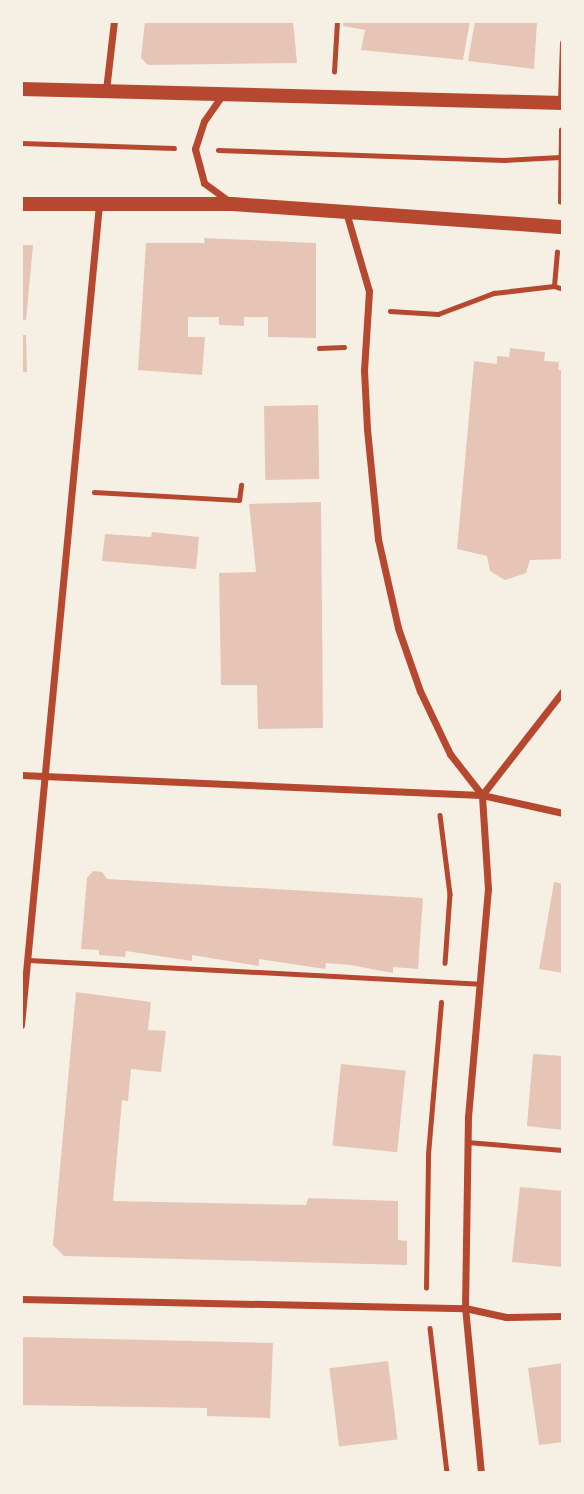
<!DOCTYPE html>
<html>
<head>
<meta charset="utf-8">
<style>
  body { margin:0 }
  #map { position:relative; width:584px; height:1494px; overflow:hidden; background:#f6efe4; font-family:"DejaVu Sans",sans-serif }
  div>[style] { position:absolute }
  .building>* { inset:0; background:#e6c5b7; transform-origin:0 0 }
  .path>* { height:4.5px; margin:-2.25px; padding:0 2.25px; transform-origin:2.25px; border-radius:2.25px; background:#b5482f }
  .service>* { height:5px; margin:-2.5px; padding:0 2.5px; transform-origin:2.5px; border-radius:2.5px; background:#b5482f }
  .pedestrian>* { height:6px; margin:-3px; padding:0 3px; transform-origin:3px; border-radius:3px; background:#b5482f }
  .minor>* { height:7px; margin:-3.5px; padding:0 3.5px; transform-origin:3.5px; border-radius:3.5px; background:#b5482f }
  .secondary>* { height:14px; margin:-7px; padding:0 7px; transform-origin:7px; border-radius:7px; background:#b5482f }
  span { translate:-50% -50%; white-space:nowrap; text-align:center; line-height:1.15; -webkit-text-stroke:5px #f6efe4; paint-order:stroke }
  .frame { position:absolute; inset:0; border:23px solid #f6efe4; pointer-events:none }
</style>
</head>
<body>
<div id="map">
  <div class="building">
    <div style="clip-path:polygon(145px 21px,293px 21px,297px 63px,148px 65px,141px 58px)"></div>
    <div style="clip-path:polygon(344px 21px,470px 21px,463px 60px,361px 50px,365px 30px,343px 26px)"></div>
    <div style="clip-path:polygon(475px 21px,537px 21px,534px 69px,468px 61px)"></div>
    <div style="clip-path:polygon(204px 238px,316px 243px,316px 338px,268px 337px,268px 317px,244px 317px,244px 326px,219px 325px,219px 317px,188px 317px,188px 337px,205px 337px,202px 375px,138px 370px,146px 243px,205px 243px)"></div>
    <div style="clip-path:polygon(21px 245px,33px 245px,26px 320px,21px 320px)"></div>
    <div style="clip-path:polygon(21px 335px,26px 335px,27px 372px,21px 372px)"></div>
    <div style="clip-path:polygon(510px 348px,545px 352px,544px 361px,559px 362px,558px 370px,563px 370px,563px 535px,561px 559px,530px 560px,526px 573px,505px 580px,490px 571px,487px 556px,457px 549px,474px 361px,497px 364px,497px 356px,509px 357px)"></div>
    <div style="left:318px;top:405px;width:74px;height:54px;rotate:89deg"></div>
    <div style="clip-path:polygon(321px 502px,323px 728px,258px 729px,257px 685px,221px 685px,219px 573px,256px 572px,249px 504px)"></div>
    <div style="clip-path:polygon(152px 532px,199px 537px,196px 569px,102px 561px,105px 534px,151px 537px)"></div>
    <div style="clip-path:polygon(93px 871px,102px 872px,107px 879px,423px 898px,418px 969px,393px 967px,393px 973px,350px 965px,326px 963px,325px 969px,259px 959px,259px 966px,192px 955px,192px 961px,126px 951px,125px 957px,99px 955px,99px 950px,81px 949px,87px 878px)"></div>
    <div style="clip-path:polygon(554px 882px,563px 884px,563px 973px,539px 969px)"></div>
    <div style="clip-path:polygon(76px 992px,151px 1002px,148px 1030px,166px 1031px,161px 1072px,131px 1069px,128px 1101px,122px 1100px,113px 1201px,306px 1205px,308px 1198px,398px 1201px,398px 1240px,407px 1241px,407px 1265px,64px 1256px,53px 1245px)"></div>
    <div style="clip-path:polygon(533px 1054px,563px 1056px,563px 1130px,527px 1126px)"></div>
    <div style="left:341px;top:1064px;width:65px;height:82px;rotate:6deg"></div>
    <div style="clip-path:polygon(520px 1187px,563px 1191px,563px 1267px,512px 1262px)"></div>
    <div style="clip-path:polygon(21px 1337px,273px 1343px,270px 1418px,207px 1416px,207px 1408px,21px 1405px)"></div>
    <div style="left:388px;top:1361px;width:79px;height:59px;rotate:83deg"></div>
    <div style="clip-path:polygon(563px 1363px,563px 1442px,539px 1445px,528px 1368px)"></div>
  </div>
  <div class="path">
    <div style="left:334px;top:72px;width:51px;rotate:-86.6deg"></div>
    <div style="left:21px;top:143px;width:153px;rotate:1.9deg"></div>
    <div style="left:218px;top:150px;width:286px;rotate:2deg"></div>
    <div style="left:504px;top:160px;width:56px;rotate:-3.1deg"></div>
    <div style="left:560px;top:202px;width:72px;rotate:-89.2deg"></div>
    <div style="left:554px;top:286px;width:34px;rotate:-85deg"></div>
    <div style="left:390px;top:311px;width:48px;rotate:3.6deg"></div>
    <div style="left:438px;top:314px;width:60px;rotate:-20.6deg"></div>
    <div style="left:494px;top:293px;width:60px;rotate:-6.7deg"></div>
    <div style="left:554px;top:286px;width:9px;rotate:18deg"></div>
    <div style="left:319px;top:348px;width:25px;rotate:-2deg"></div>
    <div style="left:94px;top:492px;width:145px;rotate:3.2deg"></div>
    <div style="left:239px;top:500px;width:15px;rotate:-82deg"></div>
    <div style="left:440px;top:815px;width:80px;rotate:82.8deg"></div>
    <div style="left:450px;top:894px;width:69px;rotate:94.1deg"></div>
    <div style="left:426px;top:1288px;width:134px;rotate:-89.1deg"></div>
    <div style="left:428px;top:1154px;width:152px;rotate:-85.1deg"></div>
    <div style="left:430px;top:1328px;width:146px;rotate:83.3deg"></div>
  </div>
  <div class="service">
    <div style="left:28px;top:960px;width:452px;rotate:3deg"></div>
    <div style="left:467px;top:1142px;width:96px;rotate:4.8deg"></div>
  </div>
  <div class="pedestrian">
    <div style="left:561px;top:101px;width:58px;rotate:-88deg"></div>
  </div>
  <div class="minor">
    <div style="left:106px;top:90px;width:69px;rotate:-83.4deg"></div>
    <div style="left:223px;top:94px;width:33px;rotate:125deg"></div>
    <div style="left:204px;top:121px;width:29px;rotate:108deg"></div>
    <div style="left:195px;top:149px;width:35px;rotate:75deg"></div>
    <div style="left:204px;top:183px;width:31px;rotate:36deg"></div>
    <div style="left:346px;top:212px;width:82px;rotate:73.8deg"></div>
    <div style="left:369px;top:291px;width:79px;rotate:93.6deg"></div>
    <div style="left:364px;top:370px;width:59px;rotate:87.1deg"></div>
    <div style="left:367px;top:429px;width:111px;rotate:84.3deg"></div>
    <div style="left:378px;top:539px;width:91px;rotate:77.3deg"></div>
    <div style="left:398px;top:628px;width:67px;rotate:70.8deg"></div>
    <div style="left:420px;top:691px;width:70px;rotate:64.5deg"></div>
    <div style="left:450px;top:754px;width:52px;rotate:52deg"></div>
    <div style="left:21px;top:775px;width:461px;rotate:2.5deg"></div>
    <div style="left:482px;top:795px;width:83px;rotate:12.5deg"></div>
    <div style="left:482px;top:795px;width:132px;rotate:-52.1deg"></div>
    <div style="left:21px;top:1025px;width:824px;rotate:-84.57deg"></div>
    <div style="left:21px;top:1299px;width:444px;rotate:1.2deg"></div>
    <div style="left:465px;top:1308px;width:42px;rotate:12.4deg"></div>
    <div style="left:506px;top:1317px;width:57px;rotate:-1deg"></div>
    <div style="left:481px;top:1473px;width:166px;rotate:-95.5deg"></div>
    <div style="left:465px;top:1308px;width:191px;rotate:-89.1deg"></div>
    <div style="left:468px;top:1117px;width:229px;rotate:-85deg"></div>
    <div style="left:488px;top:889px;width:94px;rotate:-93.7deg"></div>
  </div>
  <div class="secondary">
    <div style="left:21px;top:89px;width:542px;rotate:1.48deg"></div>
    <div style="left:21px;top:204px;width:211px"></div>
    <div style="left:232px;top:204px;width:332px;rotate:4deg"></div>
  </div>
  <div class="frame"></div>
</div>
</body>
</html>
